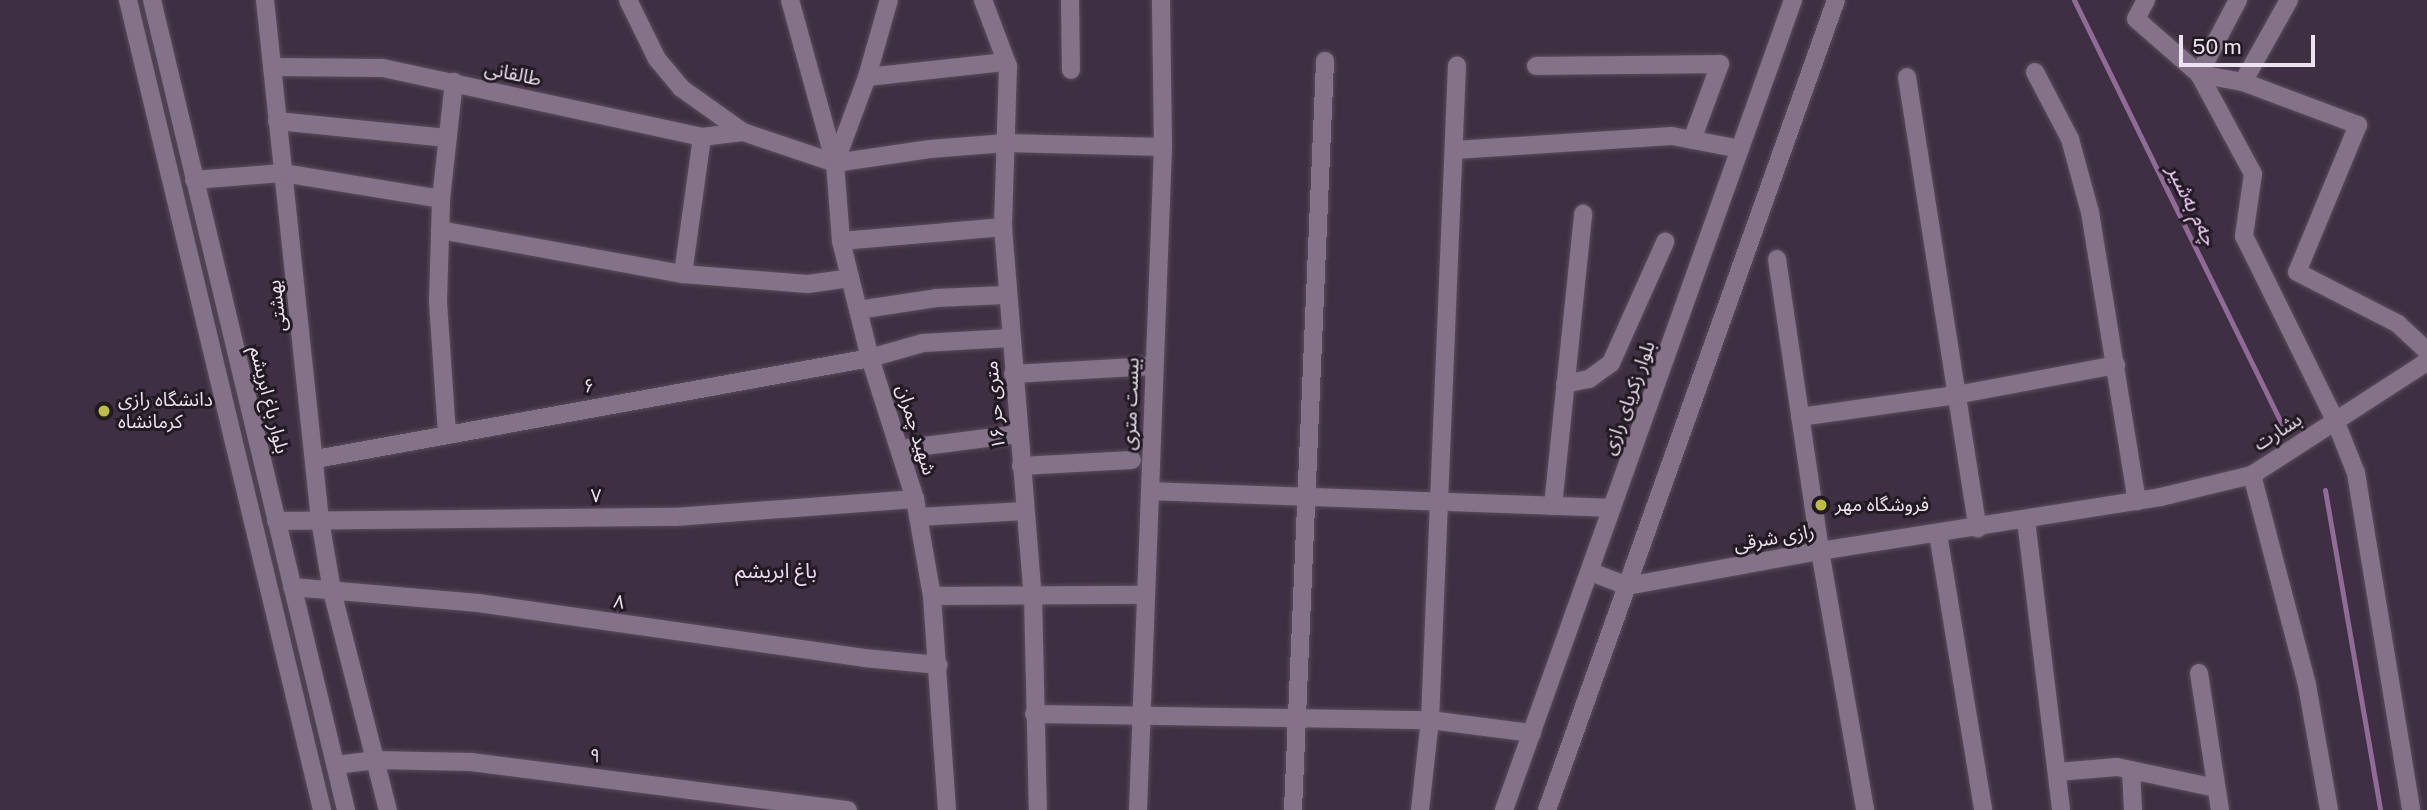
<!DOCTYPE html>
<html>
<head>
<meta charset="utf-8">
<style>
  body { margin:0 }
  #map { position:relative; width:2427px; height:810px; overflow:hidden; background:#3f2f42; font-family:"Public Sans","Noto Sans Arabic",sans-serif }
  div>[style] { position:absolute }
  .stream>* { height:5px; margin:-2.5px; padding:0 2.5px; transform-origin:2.5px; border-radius:2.5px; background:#906b97 }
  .roads { filter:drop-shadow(0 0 2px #5a4b5c) drop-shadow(0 0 2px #5a4b5c) }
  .street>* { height:18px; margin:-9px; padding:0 9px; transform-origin:9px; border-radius:9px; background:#847288 }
  .secondary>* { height:18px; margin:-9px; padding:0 9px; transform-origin:9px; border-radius:9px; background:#847288 }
  .dots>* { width:19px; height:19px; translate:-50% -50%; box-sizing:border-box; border:4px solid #211a23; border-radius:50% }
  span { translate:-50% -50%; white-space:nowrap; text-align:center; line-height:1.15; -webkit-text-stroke:6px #211a23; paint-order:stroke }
  .street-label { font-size:19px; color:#ede2ef }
  .poi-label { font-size:19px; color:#ede2ef }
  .left { translate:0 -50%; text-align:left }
  .water-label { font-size:21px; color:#f1cef7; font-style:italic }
  .neighbourhood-label { font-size:21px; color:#eed9f2 }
  .scale { position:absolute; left:2179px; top:35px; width:136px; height:32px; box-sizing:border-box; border:4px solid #ede2ef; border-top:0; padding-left:9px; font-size:21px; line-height:24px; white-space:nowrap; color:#ede2ef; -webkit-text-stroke:5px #211a23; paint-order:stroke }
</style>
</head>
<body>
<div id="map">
  <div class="stream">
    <div style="left:2074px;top:0;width:473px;rotate:63.9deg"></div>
    <div style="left:2325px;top:490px;width:325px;rotate:80.2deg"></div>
  </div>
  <div class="roads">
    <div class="street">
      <div style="left:265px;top:0;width:523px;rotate:83.96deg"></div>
      <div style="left:320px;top:520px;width:72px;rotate:80.4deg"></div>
      <div style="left:332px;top:591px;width:226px;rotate:75.7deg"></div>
      <div style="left:628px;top:0;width:66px;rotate:63.8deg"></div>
      <div style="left:657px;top:59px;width:38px;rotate:50deg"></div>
      <div style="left:681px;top:88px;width:76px;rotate:35.4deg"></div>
      <div style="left:743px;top:132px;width:97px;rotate:18.6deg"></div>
      <div style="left:835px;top:163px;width:78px;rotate:85.6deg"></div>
      <div style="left:841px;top:241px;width:121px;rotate:76.1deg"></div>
      <div style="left:870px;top:358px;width:148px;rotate:72.3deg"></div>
      <div style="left:915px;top:499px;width:98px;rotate:80.1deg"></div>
      <div style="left:932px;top:596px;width:215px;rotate:86deg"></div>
      <div style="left:790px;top:0;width:169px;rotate:74.6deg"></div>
      <div style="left:983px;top:0;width:71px;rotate:69.3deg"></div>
      <div style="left:1008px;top:66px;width:161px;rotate:91.8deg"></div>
      <div style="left:1003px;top:227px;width:370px;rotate:85.4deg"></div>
      <div style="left:1033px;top:596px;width:214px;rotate:88.7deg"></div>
      <div style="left:1070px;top:0;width:70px;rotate:89.2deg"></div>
      <div style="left:2146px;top:0;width:21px;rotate:118deg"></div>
      <div style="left:2136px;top:19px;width:84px;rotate:41.1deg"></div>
      <div style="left:2199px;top:74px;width:45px;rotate:10.3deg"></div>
      <div style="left:2243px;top:82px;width:123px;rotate:20.5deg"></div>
      <div style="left:2358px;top:125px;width:159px;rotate:112.5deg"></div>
      <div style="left:2297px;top:272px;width:114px;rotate:27.2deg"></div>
      <div style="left:2398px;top:324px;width:40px;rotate:43deg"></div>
      <div style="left:2238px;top:0;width:84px;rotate:117.8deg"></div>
      <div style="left:2199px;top:74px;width:114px;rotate:61.6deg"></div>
      <div style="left:2253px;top:174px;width:63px;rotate:98.3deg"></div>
      <div style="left:2244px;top:236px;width:205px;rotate:63.7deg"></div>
      <div style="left:2335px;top:420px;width:57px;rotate:68.4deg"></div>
      <div style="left:2356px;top:473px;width:341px;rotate:80.7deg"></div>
      <div style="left:1536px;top:66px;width:184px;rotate:-0.6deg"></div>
      <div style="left:1720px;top:64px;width:81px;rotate:110.2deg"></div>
      <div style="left:272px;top:67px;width:111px;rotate:0.5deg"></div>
      <div style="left:383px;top:68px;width:326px;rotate:12.2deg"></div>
      <div style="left:702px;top:137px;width:41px;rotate:-7deg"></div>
      <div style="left:2035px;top:72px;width:76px;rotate:62.4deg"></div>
      <div style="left:2070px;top:139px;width:76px;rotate:74.7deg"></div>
      <div style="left:2090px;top:212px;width:293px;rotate:80.8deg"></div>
      <div style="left:867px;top:77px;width:140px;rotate:-6.2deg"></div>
      <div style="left:1907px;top:77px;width:457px;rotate:81.1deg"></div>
      <div style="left:2243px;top:82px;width:94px;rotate:-60.7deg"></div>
      <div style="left:277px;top:121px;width:171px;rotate:5.7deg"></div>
      <div style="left:1455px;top:150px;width:217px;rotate:-3.7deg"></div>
      <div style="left:1672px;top:136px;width:69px;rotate:10.8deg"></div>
      <div style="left:835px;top:163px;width:96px;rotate:-8.4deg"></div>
      <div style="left:930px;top:149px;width:76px;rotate:-4.5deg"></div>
      <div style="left:1006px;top:143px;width:157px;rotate:1.5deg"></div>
      <div style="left:835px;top:163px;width:92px;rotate:-69.6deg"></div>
      <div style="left:867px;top:77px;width:80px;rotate:-74.1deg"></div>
      <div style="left:194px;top:180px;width:89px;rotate:-4.5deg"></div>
      <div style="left:283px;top:173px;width:160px;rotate:9.3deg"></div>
      <div style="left:440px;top:230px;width:247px;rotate:10.3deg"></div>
      <div style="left:683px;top:274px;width:125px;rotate:4.6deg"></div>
      <div style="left:808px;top:284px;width:42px;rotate:-8.1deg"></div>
      <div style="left:841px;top:241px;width:163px;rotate:-4.9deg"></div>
      <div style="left:1777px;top:259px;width:295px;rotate:81.6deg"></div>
      <div style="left:1820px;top:551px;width:263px;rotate:80.1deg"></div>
      <div style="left:683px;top:274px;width:138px;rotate:-82.1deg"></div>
      <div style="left:858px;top:310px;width:79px;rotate:-8.7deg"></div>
      <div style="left:936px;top:298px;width:70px;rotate:-2.5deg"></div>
      <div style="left:1013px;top:374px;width:140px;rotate:-3.3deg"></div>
      <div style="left:1565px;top:384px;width:25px;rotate:-12deg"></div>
      <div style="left:1589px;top:379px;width:27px;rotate:-36deg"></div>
      <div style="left:1611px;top:363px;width:133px;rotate:-65.9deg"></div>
      <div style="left:1800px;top:417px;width:158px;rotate:-8deg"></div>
      <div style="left:1956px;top:395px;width:163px;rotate:-10.6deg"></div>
      <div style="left:447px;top:434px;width:132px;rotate:-93.9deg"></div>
      <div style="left:438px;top:302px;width:103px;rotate:-88.3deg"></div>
      <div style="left:441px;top:199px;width:118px;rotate:-83.7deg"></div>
      <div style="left:901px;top:449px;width:118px;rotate:-7.3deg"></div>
      <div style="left:316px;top:459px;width:563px;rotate:-10.33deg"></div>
      <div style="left:870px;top:358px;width:55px;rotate:-15.8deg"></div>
      <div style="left:923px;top:343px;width:87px;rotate:-3.3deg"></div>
      <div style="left:1021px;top:466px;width:111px;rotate:-3.1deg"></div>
      <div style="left:2252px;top:475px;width:217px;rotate:75.3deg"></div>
      <div style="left:2307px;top:685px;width:127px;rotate:80deg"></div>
      <div style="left:1150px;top:491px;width:462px;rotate:2.1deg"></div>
      <div style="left:1553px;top:506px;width:294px;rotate:-84.1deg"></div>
      <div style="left:918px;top:517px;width:107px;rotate:-3.2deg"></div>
      <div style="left:2026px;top:520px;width:292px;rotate:83.1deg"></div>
      <div style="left:276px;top:521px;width:399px;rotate:-0.6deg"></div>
      <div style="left:675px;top:517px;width:241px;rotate:-4.3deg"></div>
      <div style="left:1938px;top:534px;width:280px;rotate:80.7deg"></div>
      <div style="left:292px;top:587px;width:187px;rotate:4.9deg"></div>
      <div style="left:478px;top:603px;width:390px;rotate:8.1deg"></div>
      <div style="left:864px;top:658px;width:75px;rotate:5.3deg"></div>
      <div style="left:932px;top:596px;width:214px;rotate:-0.3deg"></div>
      <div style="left:2199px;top:673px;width:139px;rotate:81.3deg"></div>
      <div style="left:1034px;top:714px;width:396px;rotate:0.9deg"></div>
      <div style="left:1430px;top:720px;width:103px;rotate:7.3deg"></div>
      <div style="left:336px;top:765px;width:39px;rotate:-7deg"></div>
      <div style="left:375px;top:760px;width:96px;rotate:1.2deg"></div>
      <div style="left:471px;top:762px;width:380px;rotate:7.3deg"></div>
      <div style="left:2131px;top:770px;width:40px;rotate:87.1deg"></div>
      <div style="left:2057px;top:772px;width:60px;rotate:-4.8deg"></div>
      <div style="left:2117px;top:767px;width:101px;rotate:12deg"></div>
      <div style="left:1138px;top:810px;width:663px;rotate:-87.84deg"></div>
      <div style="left:1163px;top:147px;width:147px;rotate:-90.8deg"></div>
      <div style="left:1293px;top:810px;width:750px;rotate:-87.55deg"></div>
      <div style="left:1420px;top:810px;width:91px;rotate:-83.7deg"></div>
      <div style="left:1430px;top:720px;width:655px;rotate:-87.64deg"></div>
    </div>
    <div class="secondary">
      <div style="left:128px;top:0;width:833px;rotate:76.53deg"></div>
      <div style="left:152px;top:0;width:833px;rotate:76.53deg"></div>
      <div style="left:1591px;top:572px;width:39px;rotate:21deg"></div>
      <div style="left:1627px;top:586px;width:196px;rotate:-10.3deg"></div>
      <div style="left:1820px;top:551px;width:345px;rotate:-9deg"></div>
      <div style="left:2161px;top:497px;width:94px;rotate:-13.6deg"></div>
      <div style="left:2252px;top:475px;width:208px;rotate:-32.9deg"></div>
      <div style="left:1504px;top:810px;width:860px;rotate:-70.36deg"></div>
      <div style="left:1547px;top:810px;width:860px;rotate:-70.36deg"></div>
    </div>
  </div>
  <div class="dots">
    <div style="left:104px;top:411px;background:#bcbf43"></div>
    <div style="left:1821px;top:505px;background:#bcbf43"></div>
  </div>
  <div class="street-label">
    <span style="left:513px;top:74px;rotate:12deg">طالقانی</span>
    <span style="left:277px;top:306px;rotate:-97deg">بهشتی</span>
    <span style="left:589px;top:386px;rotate:-10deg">۶</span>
    <span style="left:1629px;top:398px;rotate:-70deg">بلوار زکریای رازی</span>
    <span style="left:269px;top:400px;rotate:76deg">بلوار باغ ابریشم</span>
    <span style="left:1131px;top:404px;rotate:-88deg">بیست متری</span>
    <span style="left:995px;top:405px;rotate:-95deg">۱۶ متری حر</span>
    <span style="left:916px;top:430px;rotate:73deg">شهید چمران</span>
    <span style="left:2278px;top:432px;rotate:-33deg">بشارت</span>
    <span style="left:596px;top:496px;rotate:-1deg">۷</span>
    <span style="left:1774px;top:538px;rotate:-10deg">رازی شرقی</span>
    <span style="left:619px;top:602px;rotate:8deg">۸</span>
    <span style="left:595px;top:756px;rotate:7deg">۹</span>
  </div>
  <div class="poi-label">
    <span class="left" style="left:118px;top:411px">دانشگاه رازی<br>کرمانشاه</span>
    <span class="left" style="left:1835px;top:505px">فروشگاه مهر</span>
  </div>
  <div class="water-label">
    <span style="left:2192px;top:205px;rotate:64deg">چەم بەشیر</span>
  </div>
  <div class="neighbourhood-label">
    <span style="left:776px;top:571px">باغ ابریشم</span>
  </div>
  <div class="scale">50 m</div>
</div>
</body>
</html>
